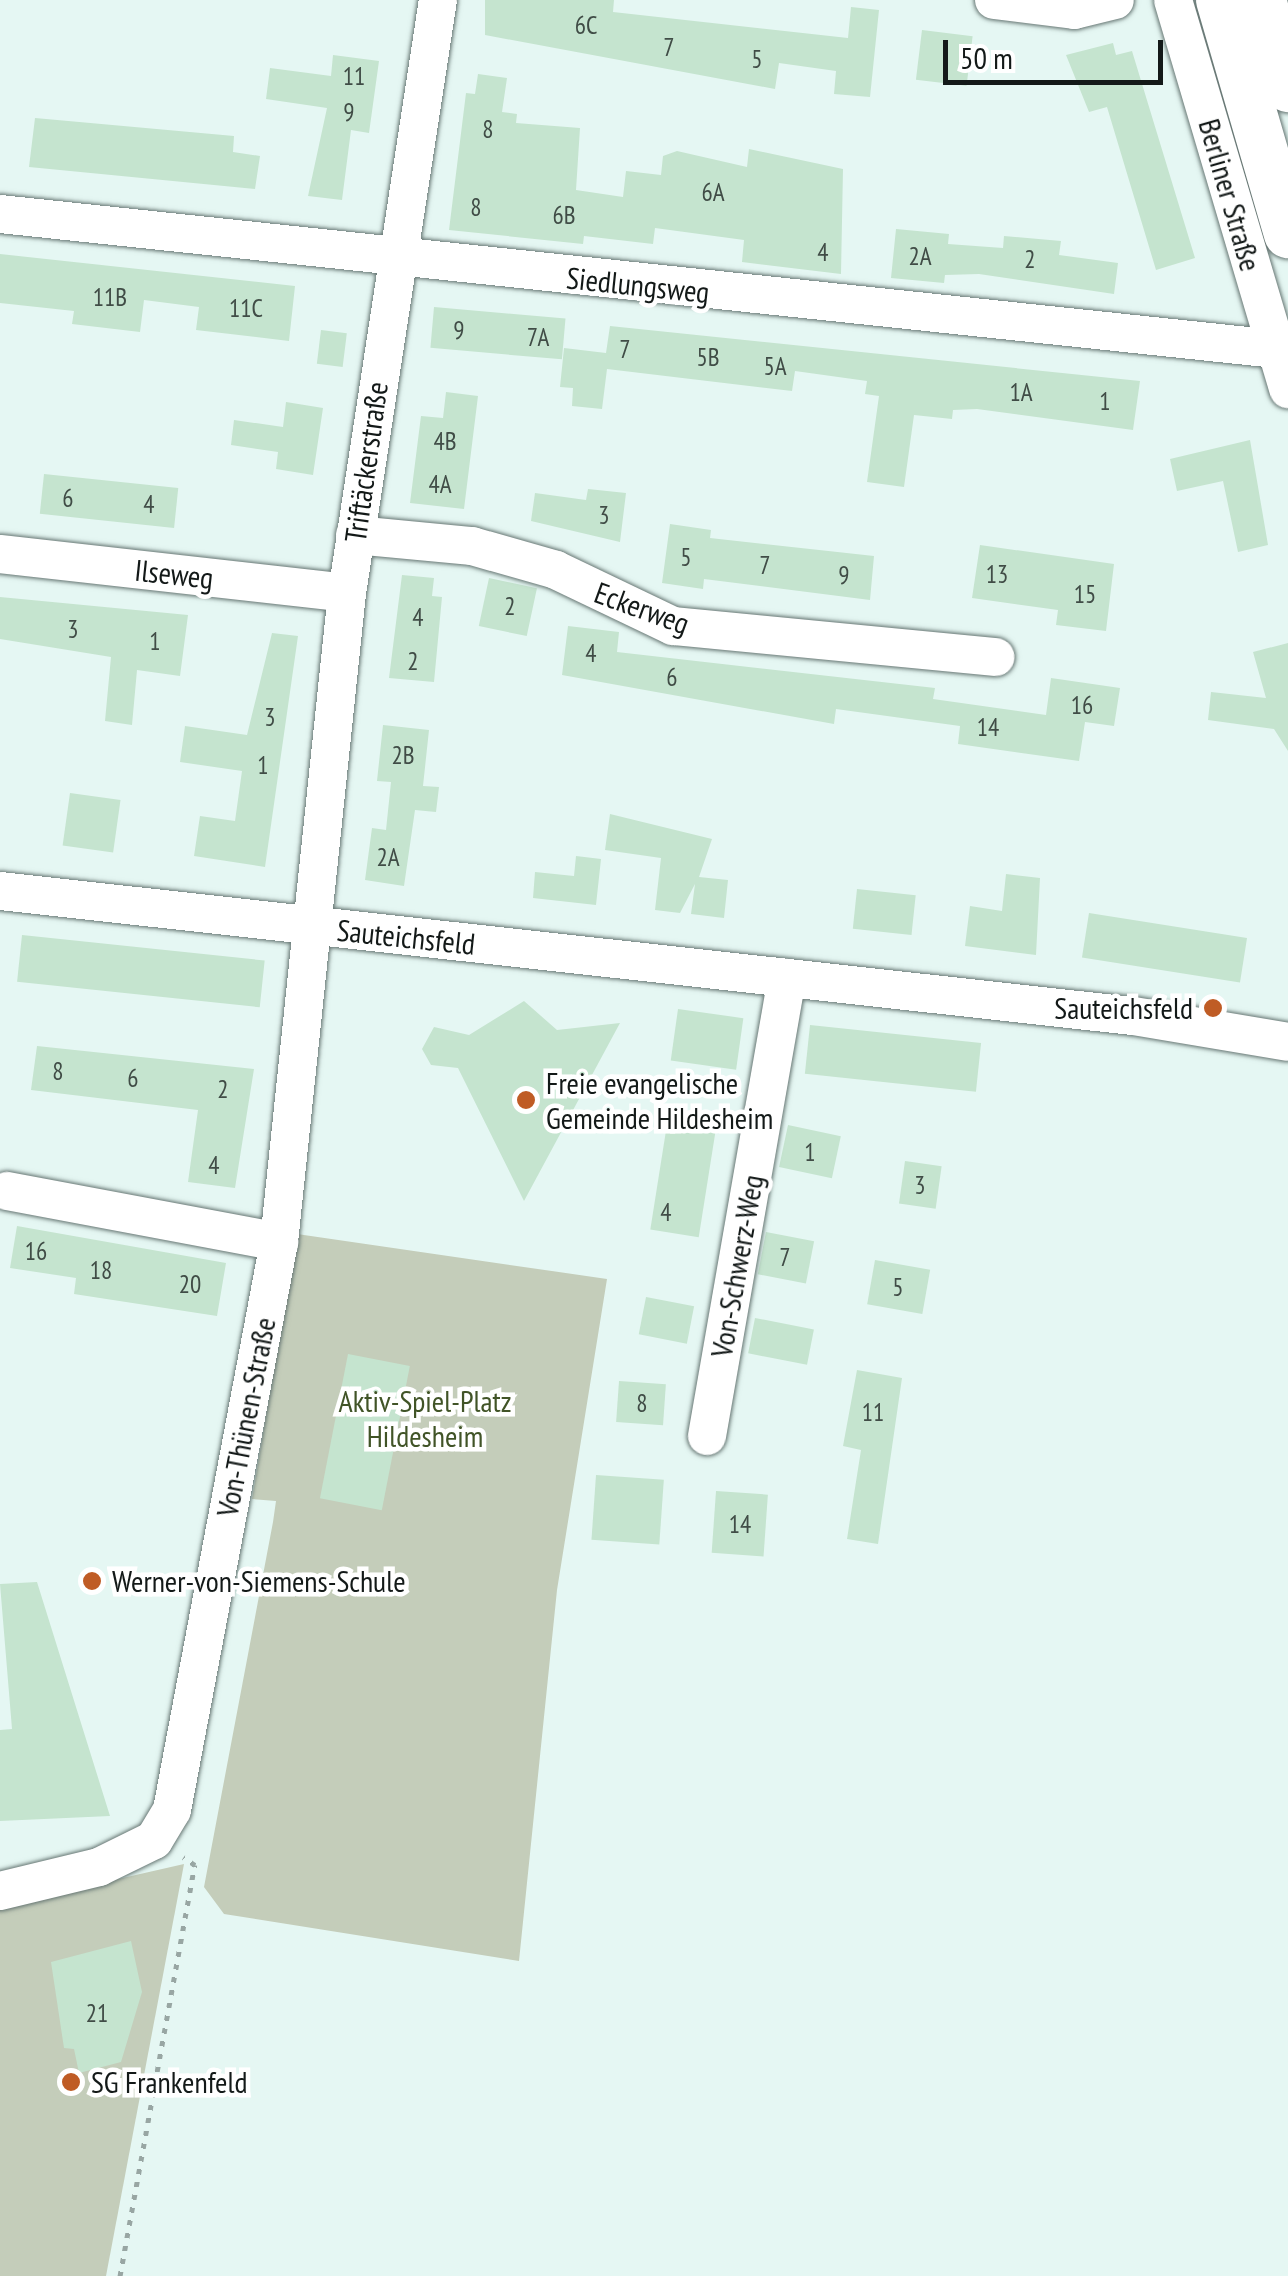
<!DOCTYPE html>
<html>
<head>
<meta charset="utf-8">
<style>
  body { margin:0 }
  #map { position:relative; width:1288px; height:2276px; overflow:hidden; background:#e5f7f3; font-family:"PT Sans Narrow",sans-serif }
  div>[style] { position:absolute }
  .green>* { inset:0; background:#c4cdba }
  .building>* { inset:0; background:#c5e4cf; transform-origin:0 0 }
  .path>* { height:5px; margin-top:-2.5px; transform-origin:0; background:repeating-linear-gradient(90deg,#98a6a3 0 5px,transparent 0 13px) }
  .roads { filter:drop-shadow(0 0 2px #677774) drop-shadow(0 0 2px #677774) }
  .minor>* { height:38px; margin:-19px; padding:0 19px; transform-origin:19px; border-radius:19px; background:#fff }
  .major>* { height:48px; margin:-24px; padding:0 24px; transform-origin:24px; border-radius:24px; background:#fff }
  .dots>* { width:28px; height:28px; translate:-50% -50%; box-sizing:border-box; border:5px solid #fff; border-radius:50% }
  span { translate:-50% -50%; white-space:nowrap; text-align:center; line-height:1.15; -webkit-text-stroke:9px #fff; paint-order:stroke }
  .number-label { font-size:25px; color:#404c46 }
  .number-label span { -webkit-text-stroke-width:0 }
  .street-label { font-size:30px; color:#131918 }
  .poi-label { font-size:30px; color:#131918 }
  .right { translate:-100% -50%; text-align:right }
  .left { translate:0 -50%; text-align:left }
  .park-label { font-size:30px; color:#415427 }
  .scale { position:absolute; left:943px; top:40px; width:220px; height:45px; box-sizing:border-box; border:5px solid #131918; border-top:0; padding-left:12px; font-size:30px; line-height:35px; white-space:nowrap; color:#131918; -webkit-text-stroke:8px #fff; paint-order:stroke }
</style>
</head>
<body>
<div id="map">
  <div class="green">
    <div style="clip-path:polygon(297px 1234px,607px 1279px,557px 1590px,519px 1961px,224px 1914px,204px 1887px,273px 1522px,276px 1501px,252px 1499px)"></div>
    <div style="clip-path:polygon(184px 1864px,106px 2276px,0 2276px,0 1906px)"></div>
  </div>
  <div class="building">
    <div style="clip-path:polygon(485px 0,614px 0,613px 12px,848px 38px,851px 7px,879px 10px,870px 97px,834px 94px,836px 71px,779px 63px,775px 89px,485px 35px)"></div>
    <div style="left:922px;top:30px;width:51px;height:50px;rotate:7deg"></div>
    <div style="clip-path:polygon(1113px 43px,1116px 55px,1132px 51px,1195px 258px,1156px 270px,1107px 107px,1089px 112px,1066px 55px)"></div>
    <div style="clip-path:polygon(333px 55px,379px 61px,369px 133px,351px 130px,342px 200px,308px 196px,327px 108px,266px 99px,270px 68px,331px 76px)"></div>
    <div style="clip-path:polygon(478px 74px,507px 78px,502px 112px,517px 114px,516px 123px,580px 128px,576px 190px,623px 197px,626px 171px,661px 175px,663px 156px,677px 151px,747px 167px,749px 149px,843px 169px,841px 274px,742px 262px,744px 240px,655px 228px,653px 244px,584px 236px,583px 244px,449px 230px,466px 93px,475px 94px)"></div>
    <div style="clip-path:polygon(35px 118px,234px 136px,233px 152px,260px 156px,255px 189px,29px 167px)"></div>
    <div style="clip-path:polygon(896px 229px,949px 234px,948px 244px,1003px 248px,1004px 236px,1061px 241px,1059px 255px,1118px 263px,1114px 294px,979px 274px,945px 275px,944px 283px,891px 278px)"></div>
    <div style="clip-path:polygon(0 254px,295px 286px,289px 341px,196px 330px,199px 307px,144px 300px,140px 332px,72px 324px,74px 311px,0 303px)"></div>
    <div style="left:434px;top:307px;width:132px;height:41px;rotate:5deg"></div>
    <div style="clip-path:polygon(610px 326px,1140px 381px,1133px 430px,977px 409px,953px 410px,952px 419px,914px 415px,904px 487px,867px 482px,879px 396px,865px 394px,867px 381px,795px 371px,792px 391px,607px 369px,602px 409px,572px 406px,573px 388px,560px 387px,564px 348px,606px 353px)"></div>
    <div style="left:321px;top:330px;width:26px;height:34px;rotate:7deg"></div>
    <div style="clip-path:polygon(446px 392px,478px 396px,464px 509px,410px 503px,421px 416px,443px 418px)"></div>
    <div style="clip-path:polygon(286px 402px,323px 408px,313px 475px,276px 469px,278px 452px,231px 445px,234px 420px,283px 427px)"></div>
    <div style="clip-path:polygon(1250px 440px,1268px 545px,1238px 552px,1223px 481px,1177px 491px,1170px 459px)"></div>
    <div style="left:44px;top:474px;width:135px;height:40px;rotate:6deg"></div>
    <div style="clip-path:polygon(588px 489px,626px 493px,620px 542px,531px 521px,535px 493px,586px 500px)"></div>
    <div style="clip-path:polygon(670px 524px,711px 530px,710px 538px,874px 556px,870px 600px,704px 579px,703px 589px,662px 583px)"></div>
    <div style="clip-path:polygon(980px 545px,1114px 564px,1106px 631px,1056px 625px,1058px 610px,972px 598px)"></div>
    <div style="clip-path:polygon(402px 575px,434px 578px,432px 596px,442px 597px,434px 682px,389px 678px)"></div>
    <div style="left:489px;top:578px;width:49px;height:49px;rotate:12deg"></div>
    <div style="clip-path:polygon(0 597px,188px 615px,180px 676px,137px 670px,132px 725px,105px 721px,111px 657px,0 639px)"></div>
    <div style="clip-path:polygon(568px 626px,619px 632px,617px 652px,935px 688px,933px 699px,1046px 715px,1051px 678px,1120px 688px,1114px 726px,1085px 722px,1079px 761px,958px 744px,960px 726px,836px 709px,834px 724px,562px 675px)"></div>
    <div style="clip-path:polygon(272px 633px,298px 636px,265px 867px,194px 856px,200px 816px,235px 821px,242px 771px,180px 762px,185px 726px,247px 735px)"></div>
    <div style="clip-path:polygon(1288px 643px,1288px 751px,1274px 729px,1208px 720px,1211px 692px,1266px 698px,1253px 652px)"></div>
    <div style="clip-path:polygon(383px 725px,429px 730px,423px 786px,439px 787px,436px 812px,415px 810px,404px 886px,365px 880px,372px 828px,386px 830px,391px 782px,377px 781px)"></div>
    <div style="left:70px;top:793px;width:51px;height:53px;rotate:8deg"></div>
    <div style="clip-path:polygon(610px 814px,712px 839px,699px 877px,728px 880px,724px 918px,691px 914px,695px 884px,680px 913px,655px 910px,661px 858px,605px 850px)"></div>
    <div style="clip-path:polygon(576px 856px,601px 859px,596px 905px,533px 898px,535px 872px,574px 876px)"></div>
    <div style="clip-path:polygon(1006px 874px,1040px 878px,1036px 955px,965px 946px,970px 906px,1002px 911px)"></div>
    <div style="left:857px;top:889px;width:59px;height:40px;rotate:6deg"></div>
    <div style="left:1089px;top:913px;width:160px;height:45px;rotate:9deg"></div>
    <div style="left:22px;top:935px;width:244px;height:47px;rotate:6deg"></div>
    <div style="clip-path:polygon(524px 1001px,557px 1030px,620px 1023px,524px 1201px,458px 1068px,431px 1065px,422px 1049px,434px 1027px,469px 1035px)"></div>
    <div style="left:678px;top:1009px;width:66px;height:52px;rotate:8deg"></div>
    <div style="left:810px;top:1025px;width:172px;height:49px;rotate:6deg"></div>
    <div style="clip-path:polygon(37px 1046px,254px 1069px,235px 1188px,188px 1182px,198px 1110px,31px 1090px)"></div>
    <div style="left:668px;top:1118px;width:49px;height:113px;rotate:9deg"></div>
    <div style="left:788px;top:1125px;width:54px;height:43px;rotate:12deg"></div>
    <div style="left:905px;top:1161px;width:37px;height:43px;rotate:8deg"></div>
    <div style="clip-path:polygon(17px 1226px,226px 1263px,217px 1316px,74px 1294px,76px 1278px,10px 1268px)"></div>
    <div style="left:766px;top:1232px;width:49px;height:43px;rotate:11deg"></div>
    <div style="left:875px;top:1260px;width:56px;height:45px;rotate:10deg"></div>
    <div style="left:646px;top:1297px;width:49px;height:38px;rotate:11deg"></div>
    <div style="left:755px;top:1318px;width:60px;height:36px;rotate:11deg"></div>
    <div style="left:348px;top:1354px;width:63px;height:147px;rotate:11deg"></div>
    <div style="clip-path:polygon(857px 1370px,902px 1378px,878px 1544px,847px 1539px,861px 1450px,843px 1446px)"></div>
    <div style="left:619px;top:1381px;width:47px;height:41px;rotate:4deg"></div>
    <div style="left:596px;top:1475px;width:68px;height:65px;rotate:4deg"></div>
    <div style="left:716px;top:1491px;width:52px;height:62px;rotate:4deg"></div>
    <div style="clip-path:polygon(37px 1582px,110px 1816px,0 1821px,0 1730px,12px 1729px,0 1584px)"></div>
    <div style="clip-path:polygon(131px 1941px,142px 1992px,121px 2062px,79px 2073px,74px 2049px,64px 2048px,51px 1962px)"></div>
  </div>
  <div class="path">
    <div style="left:120px;top:2276px;width:418px;rotate:-79.7deg"></div>
    <div style="left:195px;top:1865px;width:14px;rotate:-146deg"></div>
  </div>
  <div class="roads">
    <div class="minor">
      <div style="left:994px;top:0;width:81px;rotate:7.1deg"></div>
      <div style="left:1074px;top:10px;width:42px;rotate:-13.7deg"></div>
      <div style="left:1173px;top:0;width:406px;rotate:73.5deg"></div>
      <div style="left:0;top:214px;width:1283px;rotate:6.04deg"></div>
      <div style="left:355px;top:535px;width:118px;rotate:5.4deg"></div>
      <div style="left:472px;top:546px;width:87px;rotate:15.9deg"></div>
      <div style="left:556px;top:570px;width:130px;rotate:25.6deg"></div>
      <div style="left:673px;top:626px;width:324px;rotate:5.5deg"></div>
      <div style="left:0;top:554px;width:349px;rotate:6.4deg"></div>
      <div style="left:0;top:891px;width:1140px;rotate:6.3deg"></div>
      <div style="left:1133px;top:1016px;width:157px;rotate:9.5deg"></div>
      <div style="left:7px;top:1191px;width:277px;rotate:10.6deg"></div>
      <div style="left:707px;top:1436px;width:465px;rotate:-80.1deg"></div>
      <div style="left:0;top:1891px;width:102px;rotate:-13.6deg"></div>
      <div style="left:99px;top:1867px;width:61px;rotate:-26.1deg"></div>
      <div style="left:154px;top:1840px;width:35px;rotate:-59deg"></div>
      <div style="left:172px;top:1810px;width:578px;rotate:-79.33deg"></div>
      <div style="left:279px;top:1242px;width:653px;rotate:-84.02deg"></div>
      <div style="left:347px;top:593px;width:600px;rotate:-81.28deg"></div>
    </div>
    <div class="major">
      <div style="left:1220px;top:0;width:244px;rotate:73.8deg"></div>
      <div style="left:1262px;top:0;width:92px;rotate:73.5deg"></div>
    </div>
  </div>
  <div class="dots">
    <div style="left:1213px;top:1008px;background:#bf5c25"></div>
    <div style="left:526px;top:1100px;background:#bf5c25"></div>
    <div style="left:92px;top:1581px;background:#bf5c25"></div>
    <div style="left:71px;top:2082px;background:#bf5c25"></div>
  </div>
  <div class="number-label">
    <span style="left:586px;top:25px">6C</span>
    <span style="left:669px;top:47px">7</span>
    <span style="left:757px;top:59px">5</span>
    <span style="left:354px;top:76px">11</span>
    <span style="left:349px;top:112px">9</span>
    <span style="left:488px;top:129px">8</span>
    <span style="left:713px;top:192px">6A</span>
    <span style="left:476px;top:207px">8</span>
    <span style="left:564px;top:215px">6B</span>
    <span style="left:823px;top:252px">4</span>
    <span style="left:920px;top:256px">2A</span>
    <span style="left:1030px;top:259px">2</span>
    <span style="left:110px;top:297px">11B</span>
    <span style="left:246px;top:308px">11C</span>
    <span style="left:459px;top:330px">9</span>
    <span style="left:538px;top:337px">7A</span>
    <span style="left:625px;top:349px">7</span>
    <span style="left:708px;top:357px">5B</span>
    <span style="left:775px;top:366px">5A</span>
    <span style="left:1021px;top:392px">1A</span>
    <span style="left:1105px;top:401px">1</span>
    <span style="left:445px;top:441px">4B</span>
    <span style="left:440px;top:484px">4A</span>
    <span style="left:68px;top:498px">6</span>
    <span style="left:149px;top:504px">4</span>
    <span style="left:604px;top:515px">3</span>
    <span style="left:686px;top:557px">5</span>
    <span style="left:765px;top:565px">7</span>
    <span style="left:997px;top:574px">13</span>
    <span style="left:844px;top:575px">9</span>
    <span style="left:1085px;top:594px">15</span>
    <span style="left:510px;top:606px">2</span>
    <span style="left:418px;top:617px">4</span>
    <span style="left:73px;top:629px">3</span>
    <span style="left:155px;top:641px">1</span>
    <span style="left:591px;top:653px">4</span>
    <span style="left:413px;top:661px">2</span>
    <span style="left:672px;top:677px">6</span>
    <span style="left:1082px;top:705px">16</span>
    <span style="left:270px;top:717px">3</span>
    <span style="left:988px;top:727px">14</span>
    <span style="left:403px;top:755px">2B</span>
    <span style="left:263px;top:765px">1</span>
    <span style="left:388px;top:857px">2A</span>
    <span style="left:58px;top:1071px">8</span>
    <span style="left:133px;top:1078px">6</span>
    <span style="left:223px;top:1089px">2</span>
    <span style="left:810px;top:1152px">1</span>
    <span style="left:214px;top:1165px">4</span>
    <span style="left:920px;top:1185px">3</span>
    <span style="left:666px;top:1212px">4</span>
    <span style="left:36px;top:1251px">16</span>
    <span style="left:785px;top:1257px">7</span>
    <span style="left:101px;top:1270px">18</span>
    <span style="left:190px;top:1284px">20</span>
    <span style="left:898px;top:1287px">5</span>
    <span style="left:642px;top:1403px">8</span>
    <span style="left:873px;top:1412px">11</span>
    <span style="left:740px;top:1524px">14</span>
    <span style="left:97px;top:2013px">21</span>
  </div>
  <div class="street-label">
    <span style="left:1230px;top:195px;rotate:74deg">Berliner Straße</span>
    <span style="left:638px;top:285px;rotate:6deg">Siedlungsweg</span>
    <span style="left:366px;top:462px;rotate:-82deg">Triftäckerstraße</span>
    <span style="left:174px;top:574px;rotate:6deg">Ilseweg</span>
    <span style="left:642px;top:608px;rotate:20deg">Eckerweg</span>
    <span style="left:406px;top:937px;rotate:6deg">Sauteichsfeld</span>
    <span style="left:737px;top:1266px;rotate:-80deg">Von-Schwerz-Weg</span>
    <span style="left:246px;top:1417px;rotate:-79deg">Von-Thünen-Straße</span>
  </div>
  <div class="poi-label">
    <span class="right" style="left:1193px;top:1008px">Sauteichsfeld</span>
    <span class="left" style="left:546px;top:1100px">Freie evangelische<br>Gemeinde Hildesheim</span>
    <span class="left" style="left:112px;top:1581px">Werner-von-Siemens-Schule</span>
    <span class="left" style="left:91px;top:2082px">SG Frankenfeld</span>
  </div>
  <div class="park-label">
    <span style="left:425px;top:1418px">Aktiv-Spiel-Platz<br>Hildesheim</span>
  </div>
  <div class="scale">50 m</div>
</div>
</body>
</html>
